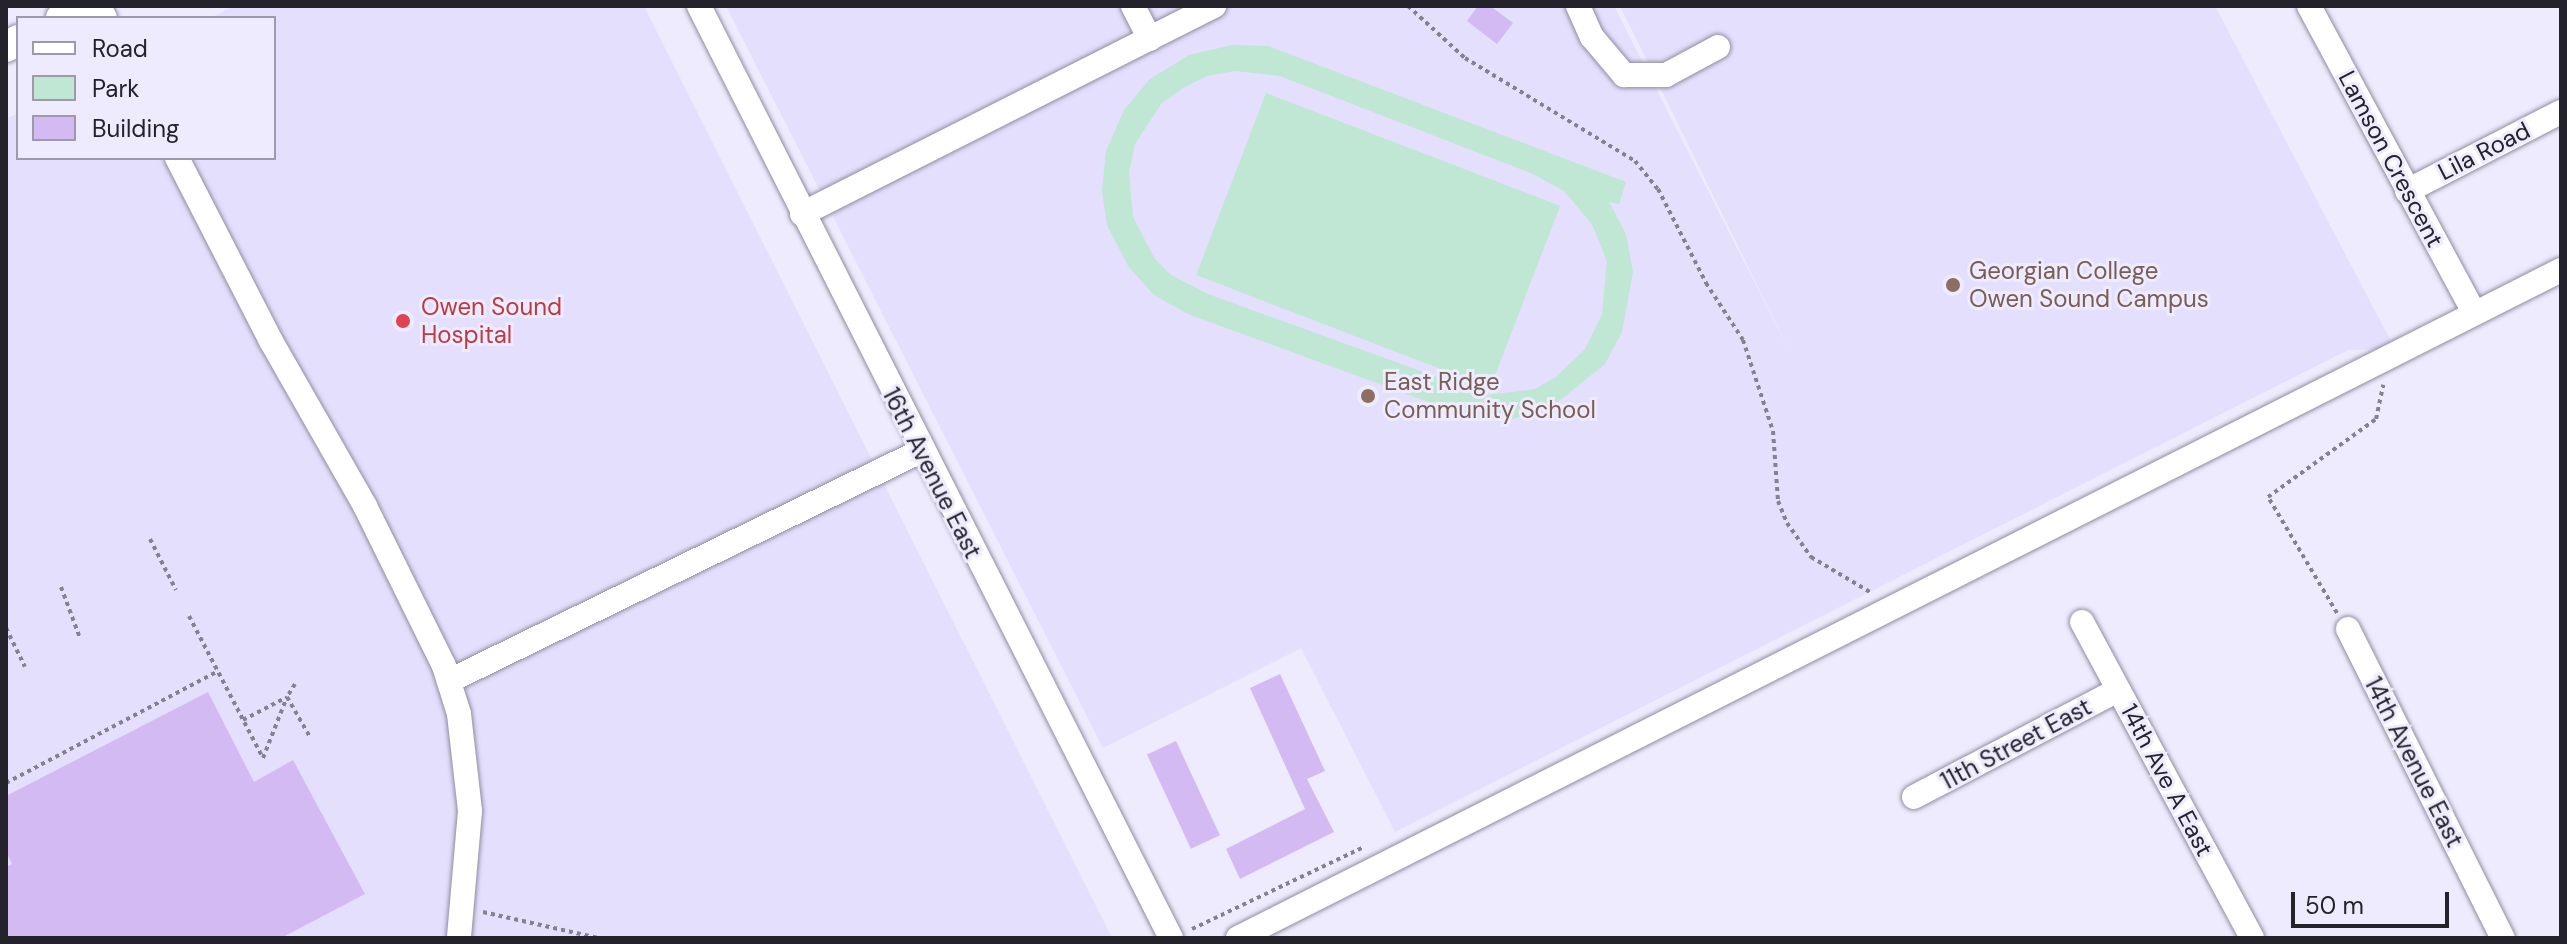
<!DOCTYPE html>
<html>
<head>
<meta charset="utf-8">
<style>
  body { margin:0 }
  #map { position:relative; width:2567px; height:944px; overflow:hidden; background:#edebfd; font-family:"DM Sans",sans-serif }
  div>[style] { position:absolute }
  .built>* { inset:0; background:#e3dffd }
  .green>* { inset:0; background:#bfe7d3; transform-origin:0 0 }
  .building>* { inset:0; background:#d4baf3; transform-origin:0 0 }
  .path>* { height:4px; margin-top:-2px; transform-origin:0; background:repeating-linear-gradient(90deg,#848290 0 4px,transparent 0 8px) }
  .roads { filter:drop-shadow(0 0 2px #8f8da1) drop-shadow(0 0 2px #8f8da1) }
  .minor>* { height:24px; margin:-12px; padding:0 12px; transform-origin:12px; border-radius:12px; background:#fff }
  .major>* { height:30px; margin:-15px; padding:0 15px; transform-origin:15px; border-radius:15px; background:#fff }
  .dots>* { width:22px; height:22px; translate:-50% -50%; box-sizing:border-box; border:4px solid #edebfd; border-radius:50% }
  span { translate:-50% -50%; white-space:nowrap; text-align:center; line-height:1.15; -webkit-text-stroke:6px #edebfd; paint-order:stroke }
  .street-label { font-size:24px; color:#24222b }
  .education-label { font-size:24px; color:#785e54 }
  .left { translate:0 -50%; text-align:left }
  .health-label { font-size:24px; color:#be3a42 }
  .frame { position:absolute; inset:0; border:8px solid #24222b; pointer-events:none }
  .legend { position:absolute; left:16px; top:16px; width:260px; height:144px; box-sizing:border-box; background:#edebfd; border:2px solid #9d9ba9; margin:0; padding:10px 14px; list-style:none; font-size:24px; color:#24222b }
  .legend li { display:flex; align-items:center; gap:16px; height:40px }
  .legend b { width:40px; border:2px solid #9d9ba9 }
  .scale { position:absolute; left:2291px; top:892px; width:158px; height:36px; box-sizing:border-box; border:4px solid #24222b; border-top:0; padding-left:10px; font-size:24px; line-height:28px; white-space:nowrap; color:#24222b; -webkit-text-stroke:6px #edebfd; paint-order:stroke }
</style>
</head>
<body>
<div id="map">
  <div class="built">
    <div style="clip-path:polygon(234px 6px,644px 6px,1112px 938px,6px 938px,6px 119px,18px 113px,18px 158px,274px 158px,274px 18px,210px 18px)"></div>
    <div style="clip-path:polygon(726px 6px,1614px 6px,1793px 358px,1620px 6px,2215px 6px,2395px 349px,2348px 350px,1395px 832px,1301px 648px,1103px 748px)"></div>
  </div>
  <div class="green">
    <div style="clip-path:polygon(evenodd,1232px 45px,1268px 46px,1626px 182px,1619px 204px,1609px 202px,1626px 234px,1633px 272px,1622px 332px,1605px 364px,1549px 409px,1509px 420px,1475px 419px,1188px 314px,1154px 295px,1128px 266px,1107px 225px,1102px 191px,1106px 151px,1124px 110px,1150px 79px,1189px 55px,1232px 45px,1236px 71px,1280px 76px,1533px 174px,1564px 191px,1592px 224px,1607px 261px,1602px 314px,1585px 349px,1556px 377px,1535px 389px,1487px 395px,1208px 294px,1171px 275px,1155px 259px,1133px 217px,1129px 172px,1135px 144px,1161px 104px,1183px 88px,1207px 76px,1236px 71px)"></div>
    <div style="left:1266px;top:93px;width:315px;height:195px;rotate:21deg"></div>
  </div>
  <div class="building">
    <div style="clip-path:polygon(1478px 6px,1490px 6px,1513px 23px,1497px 44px,1467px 21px)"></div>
    <div style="clip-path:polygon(1280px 674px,1325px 771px,1307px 779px,1334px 832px,1240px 879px,1226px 849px,1305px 809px,1250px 688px)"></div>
    <div style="clip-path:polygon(208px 692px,254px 782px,293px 760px,365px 894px,281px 938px,6px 938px,6px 867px,12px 864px,6px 852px,6px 796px)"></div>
    <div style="left:1176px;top:741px;width:104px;height:32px;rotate:65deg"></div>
  </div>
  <div class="path">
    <div style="left:1408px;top:6px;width:77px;rotate:42.4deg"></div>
    <div style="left:1465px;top:58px;width:199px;rotate:31.2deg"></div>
    <div style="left:1635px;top:161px;width:36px;rotate:51deg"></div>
    <div style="left:1658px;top:189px;width:106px;rotate:62.9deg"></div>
    <div style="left:1706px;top:283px;width:68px;rotate:57deg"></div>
    <div style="left:1743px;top:340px;width:96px;rotate:71.8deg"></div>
    <div style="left:1773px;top:431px;width:70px;rotate:85.9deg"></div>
    <div style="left:1778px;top:501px;width:24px;rotate:68deg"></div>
    <div style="left:1787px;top:523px;width:42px;rotate:54.8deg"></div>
    <div style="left:1811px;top:557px;width:69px;rotate:30.7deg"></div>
    <div style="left:150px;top:539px;width:57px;rotate:63deg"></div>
    <div style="left:61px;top:587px;width:54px;rotate:69.6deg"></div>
    <div style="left:2337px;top:613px;width:135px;rotate:-120.7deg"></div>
    <div style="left:2268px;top:497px;width:133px;rotate:-35.8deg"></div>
    <div style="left:2376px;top:419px;width:35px;rotate:-78deg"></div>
    <div style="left:189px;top:616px;width:160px;rotate:62.5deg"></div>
    <div style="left:6px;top:628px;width:43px;rotate:64deg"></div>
    <div style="left:295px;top:684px;width:15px;rotate:122deg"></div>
    <div style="left:287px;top:697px;width:46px;rotate:60.1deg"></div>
    <div style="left:243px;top:720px;width:47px;rotate:-27.6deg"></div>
    <div style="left:263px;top:758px;width:66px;rotate:-68.5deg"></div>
    <div style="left:6px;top:783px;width:240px;rotate:-27.8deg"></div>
    <div style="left:483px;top:912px;width:118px;rotate:12.7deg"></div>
    <div style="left:1192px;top:929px;width:191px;rotate:-25.5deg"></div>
  </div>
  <div class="roads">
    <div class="minor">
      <div style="left:99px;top:6px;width:13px;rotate:63deg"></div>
      <div style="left:699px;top:6px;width:1045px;rotate:63.14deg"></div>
      <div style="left:1133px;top:6px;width:37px;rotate:63deg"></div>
      <div style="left:1578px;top:6px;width:34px;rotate:66deg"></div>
      <div style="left:1592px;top:37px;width:50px;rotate:49.9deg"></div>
      <div style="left:1624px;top:75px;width:42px"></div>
      <div style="left:1666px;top:75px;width:59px;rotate:-28.3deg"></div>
      <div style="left:2309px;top:6px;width:348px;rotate:61.7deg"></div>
      <div style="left:177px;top:158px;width:206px;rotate:62.8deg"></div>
      <div style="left:271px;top:341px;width:190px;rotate:60.3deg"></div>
      <div style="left:365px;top:506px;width:178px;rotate:63.7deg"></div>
      <div style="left:444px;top:666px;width:50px;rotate:72.6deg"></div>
      <div style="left:459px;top:714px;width:98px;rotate:83.5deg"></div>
      <div style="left:470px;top:811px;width:127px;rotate:95deg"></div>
      <div style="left:2407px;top:191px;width:173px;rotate:-27.2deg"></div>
      <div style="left:802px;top:214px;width:462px;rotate:-26.8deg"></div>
      <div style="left:2082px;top:622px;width:359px;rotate:61.7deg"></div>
      <div style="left:2348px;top:629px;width:346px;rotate:63.4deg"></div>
      <div style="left:449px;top:681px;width:525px;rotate:-25.98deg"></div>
      <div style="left:1914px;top:797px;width:230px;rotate:-27.7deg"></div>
      <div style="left:1238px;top:938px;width:1482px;rotate:-26.79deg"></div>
    </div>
    <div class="major">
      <div style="left:61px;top:18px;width:26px;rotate:-28deg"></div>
      <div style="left:6px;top:47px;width:14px;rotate:-30deg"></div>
    </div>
  </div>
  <div class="dots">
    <div style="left:1953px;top:285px;background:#8d6e63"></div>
    <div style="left:403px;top:321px;background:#e0444e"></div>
    <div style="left:1368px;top:396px;background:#8d6e63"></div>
  </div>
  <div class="street-label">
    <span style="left:2484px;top:151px;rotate:-27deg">Lila Road</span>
    <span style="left:2391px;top:159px;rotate:62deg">Lamson Crescent</span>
    <span style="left:932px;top:473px;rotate:63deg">16th Avenue East</span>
    <span style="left:2016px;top:744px;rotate:-28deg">11th Street East</span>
    <span style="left:2414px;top:762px;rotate:63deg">14th Avenue East</span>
    <span style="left:2167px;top:780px;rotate:62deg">14th Ave A East</span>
  </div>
  <div class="education-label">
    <span class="left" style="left:1969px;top:285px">Georgian College<br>Owen Sound Campus</span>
    <span class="left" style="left:1384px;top:396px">East Ridge<br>Community School</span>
  </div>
  <div class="health-label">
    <span class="left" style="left:421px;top:321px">Owen Sound<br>Hospital</span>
  </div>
  <div class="frame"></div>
  <ul class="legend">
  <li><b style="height:10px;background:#fff"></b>Road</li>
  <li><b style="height:22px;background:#bfe7d3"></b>Park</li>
  <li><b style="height:22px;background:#d4baf3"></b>Building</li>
  </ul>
  <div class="scale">50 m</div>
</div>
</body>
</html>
